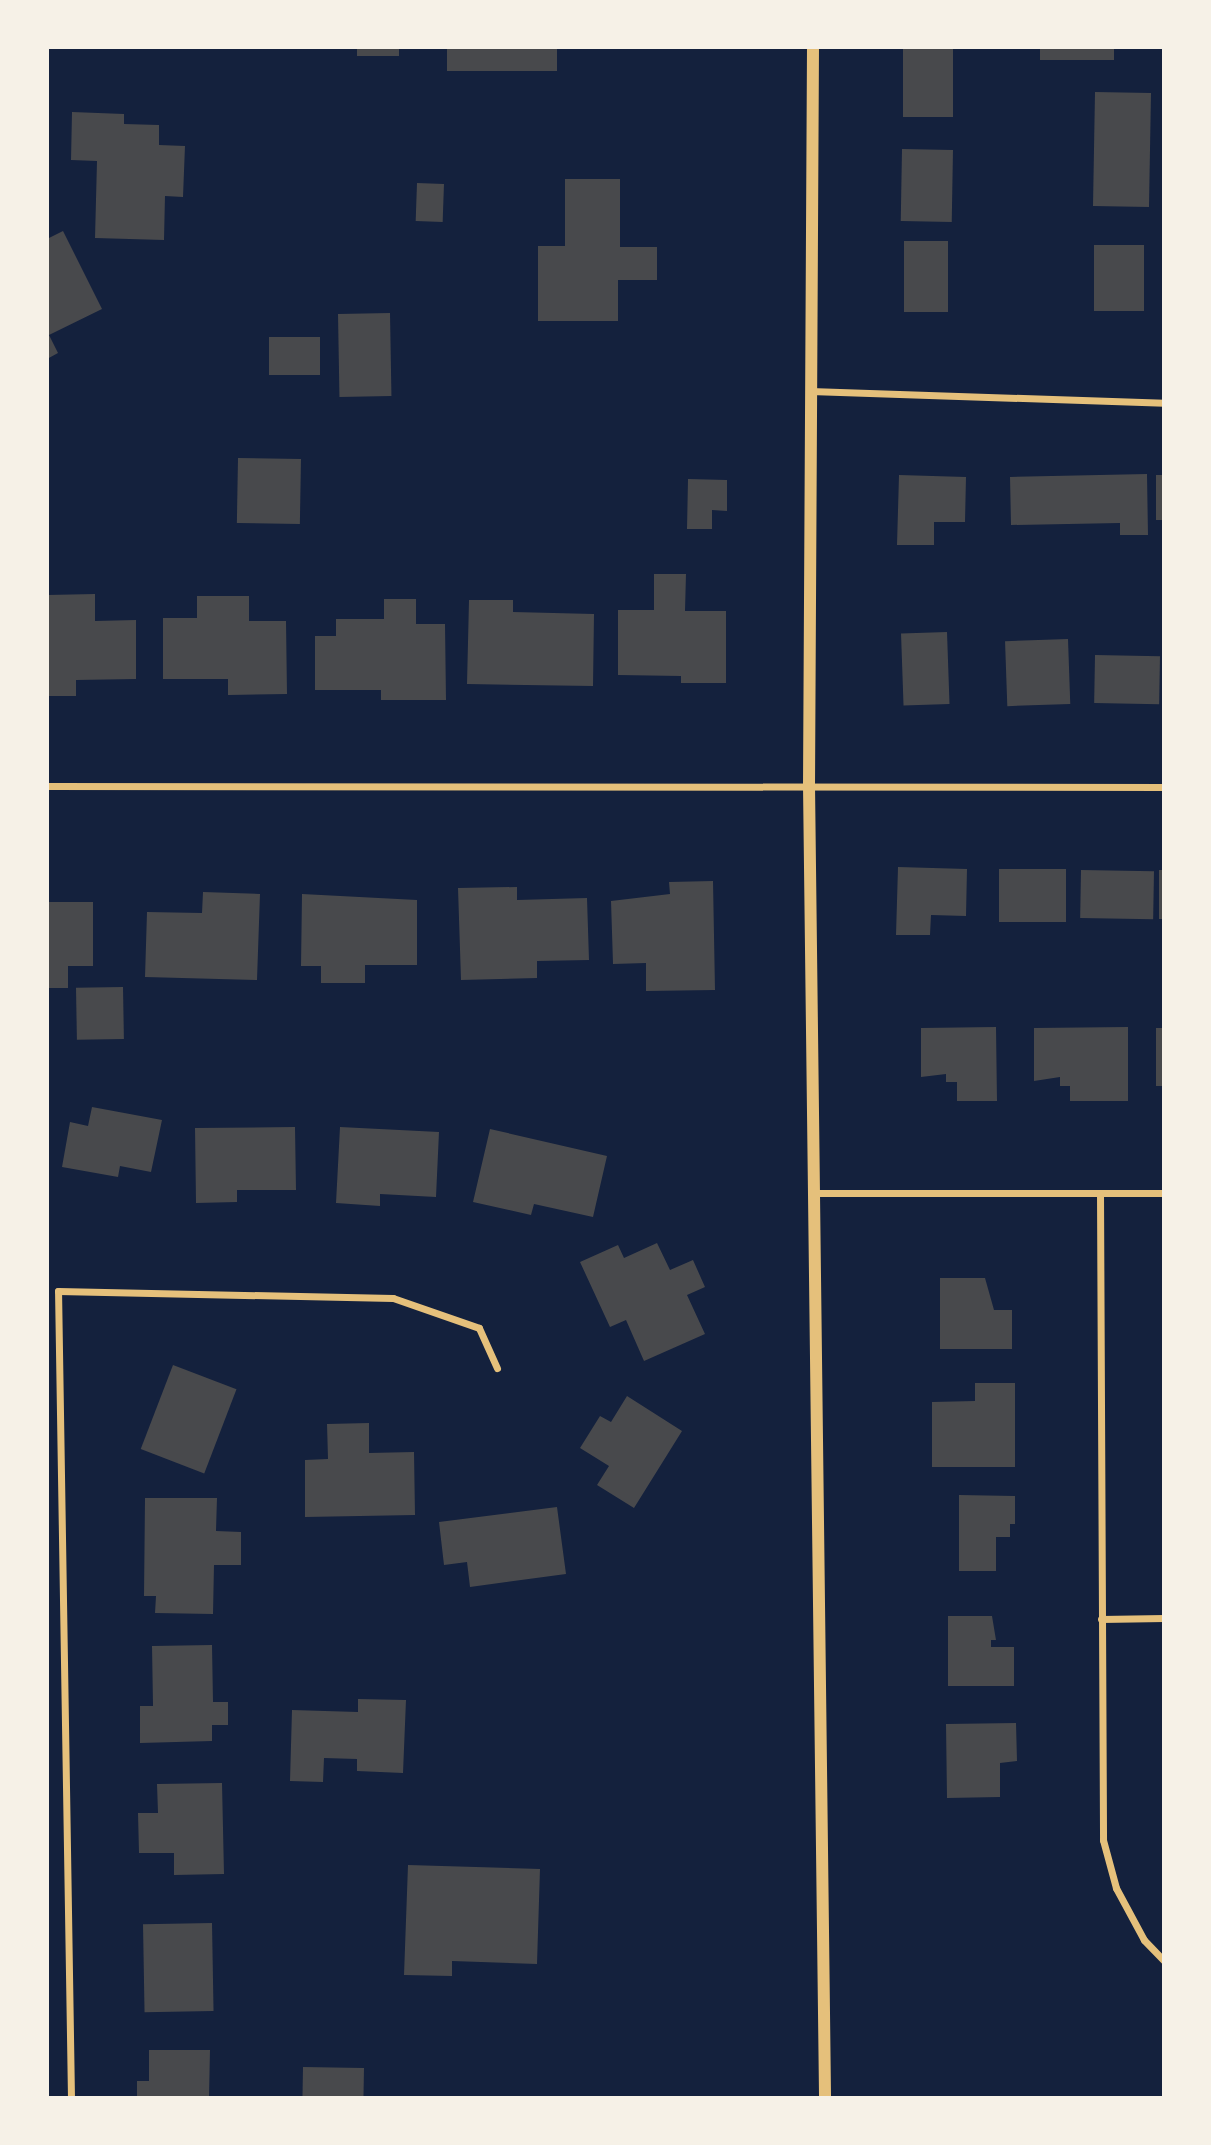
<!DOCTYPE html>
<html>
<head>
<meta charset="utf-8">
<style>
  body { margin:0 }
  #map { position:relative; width:1211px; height:2145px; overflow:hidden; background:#14213d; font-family:Overpass,sans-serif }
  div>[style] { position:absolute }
  .building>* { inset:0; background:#48494c; transform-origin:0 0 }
  .minor>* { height:7px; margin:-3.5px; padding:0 3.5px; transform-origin:3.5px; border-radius:3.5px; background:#e5c07b }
  .tertiary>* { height:12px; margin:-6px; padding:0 6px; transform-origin:6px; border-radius:6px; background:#e5c07b }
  span { translate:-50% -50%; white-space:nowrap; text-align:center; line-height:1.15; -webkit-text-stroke:6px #f6f1e7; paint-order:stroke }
  .frame { position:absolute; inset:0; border:49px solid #f6f1e7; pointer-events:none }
</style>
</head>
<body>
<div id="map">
  <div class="building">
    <div style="left:357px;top:47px;width:42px;height:9px"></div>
    <div style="left:447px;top:47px;width:110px;height:24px"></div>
    <div style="left:903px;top:47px;width:50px;height:70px"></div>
    <div style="left:1040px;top:47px;width:74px;height:13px"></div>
    <div style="left:1095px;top:92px;width:56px;height:114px;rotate:1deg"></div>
    <div style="clip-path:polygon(72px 112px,124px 114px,124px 124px,159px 125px,159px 145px,185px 146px,183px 197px,165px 196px,164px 240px,95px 238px,97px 161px,71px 160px)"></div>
    <div style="left:902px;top:149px;width:51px;height:72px;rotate:1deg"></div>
    <div style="clip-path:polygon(565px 179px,620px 179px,620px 247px,657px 247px,657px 280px,618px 280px,618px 321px,538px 321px,538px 246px,565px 246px)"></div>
    <div style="left:417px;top:183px;width:27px;height:38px;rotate:2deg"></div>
    <div style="clip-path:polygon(63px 231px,102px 309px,49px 335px,58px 353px,47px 359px,47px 239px)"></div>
    <div style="left:904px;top:241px;width:44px;height:71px"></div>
    <div style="left:1094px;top:245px;width:50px;height:66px"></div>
    <div style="left:390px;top:313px;width:83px;height:52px;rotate:89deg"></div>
    <div style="left:269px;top:337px;width:51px;height:38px"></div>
    <div style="left:238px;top:458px;width:63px;height:65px;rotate:1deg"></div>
    <div style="clip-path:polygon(1147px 474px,1148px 535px,1120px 535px,1120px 523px,1011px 525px,1010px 477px)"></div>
    <div style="clip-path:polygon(899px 475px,966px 477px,965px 522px,934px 522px,934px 545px,897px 545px)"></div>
    <div style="left:1156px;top:475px;width:8px;height:45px"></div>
    <div style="clip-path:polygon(688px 479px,727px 480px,727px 511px,712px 510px,712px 529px,687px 529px)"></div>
    <div style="clip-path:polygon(654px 574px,686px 574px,685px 611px,726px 611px,726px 683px,681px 683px,681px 676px,618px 675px,618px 610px,654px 610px)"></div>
    <div style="clip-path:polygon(95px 594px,95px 621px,136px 620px,136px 679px,76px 680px,76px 696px,47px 696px,47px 595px)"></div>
    <div style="clip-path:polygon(197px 596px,249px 596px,249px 621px,286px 621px,287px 694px,228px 695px,228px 679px,163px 679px,163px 618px,197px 618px)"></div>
    <div style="clip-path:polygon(384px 599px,416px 599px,416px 624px,445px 624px,446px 700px,381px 700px,381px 690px,315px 690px,315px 636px,336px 636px,336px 619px,384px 619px)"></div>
    <div style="clip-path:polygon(469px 600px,513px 600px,513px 612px,594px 614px,593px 686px,467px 684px)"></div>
    <div style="left:947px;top:632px;width:72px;height:46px;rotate:88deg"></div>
    <div style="left:1068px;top:639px;width:65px;height:63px;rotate:88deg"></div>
    <div style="left:1095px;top:655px;width:65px;height:48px;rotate:1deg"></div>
    <div style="clip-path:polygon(898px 867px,967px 869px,966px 916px,931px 915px,930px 935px,896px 935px)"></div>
    <div style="left:1066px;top:869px;width:53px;height:67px;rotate:90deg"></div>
    <div style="left:1081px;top:870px;width:73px;height:48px;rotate:1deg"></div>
    <div style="left:1159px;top:870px;width:5px;height:49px"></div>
    <div style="clip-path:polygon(713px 881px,715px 990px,646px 991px,646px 963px,613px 964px,611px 901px,670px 894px,669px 882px)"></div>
    <div style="clip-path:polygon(517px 887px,517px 900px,587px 898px,589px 960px,537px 961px,537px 978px,461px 980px,458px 888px)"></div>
    <div style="clip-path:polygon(203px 892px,260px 894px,257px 980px,145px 977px,147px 912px,202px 913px)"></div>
    <div style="clip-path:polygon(302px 894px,417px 900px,417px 965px,365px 965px,365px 983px,321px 983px,321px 966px,301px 966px)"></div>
    <div style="clip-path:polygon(47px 902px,93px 902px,93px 966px,68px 966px,68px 988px,47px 988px)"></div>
    <div style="left:123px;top:987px;width:52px;height:47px;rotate:89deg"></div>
    <div style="clip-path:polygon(996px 1027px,997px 1101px,957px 1101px,957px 1082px,946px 1082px,946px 1074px,921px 1077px,921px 1028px)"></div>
    <div style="clip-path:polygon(1128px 1027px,1128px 1101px,1070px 1101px,1070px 1086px,1060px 1086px,1060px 1077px,1034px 1081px,1034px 1028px)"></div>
    <div style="left:1156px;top:1028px;width:8px;height:58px"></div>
    <div style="clip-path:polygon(92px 1107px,162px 1120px,151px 1172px,120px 1166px,118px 1177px,62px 1167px,70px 1122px,88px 1126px)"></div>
    <div style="clip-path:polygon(295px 1127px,296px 1190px,237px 1190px,237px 1202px,196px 1203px,195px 1128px)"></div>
    <div style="clip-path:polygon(340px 1127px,439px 1132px,436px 1197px,380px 1194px,380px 1206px,336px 1203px)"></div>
    <div style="clip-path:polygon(490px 1129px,607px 1156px,593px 1217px,534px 1204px,531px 1215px,473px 1202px)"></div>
    <div style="clip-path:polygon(657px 1243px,670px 1270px,693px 1260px,705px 1287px,687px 1295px,705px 1334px,644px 1361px,626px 1320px,610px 1327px,580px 1262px,618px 1245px,624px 1258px)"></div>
    <div style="clip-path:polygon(940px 1278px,985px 1278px,994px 1310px,1012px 1310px,1012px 1349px,940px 1349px)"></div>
    <div style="left:173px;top:1365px;width:68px;height:90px;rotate:21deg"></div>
    <div style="clip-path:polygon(975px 1383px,1015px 1383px,1015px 1467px,932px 1467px,932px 1402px,975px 1401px)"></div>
    <div style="clip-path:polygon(627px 1396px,682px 1431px,634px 1508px,597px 1485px,609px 1466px,580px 1448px,600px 1416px,611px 1422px)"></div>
    <div style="clip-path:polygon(369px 1423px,369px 1453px,414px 1452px,415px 1515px,305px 1517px,305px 1460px,328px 1459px,327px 1424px)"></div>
    <div style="clip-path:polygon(959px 1495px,1015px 1496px,1015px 1524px,1010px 1524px,1010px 1537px,996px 1537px,996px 1571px,959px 1571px)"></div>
    <div style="clip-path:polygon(145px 1498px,217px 1498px,216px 1531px,241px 1532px,241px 1565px,214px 1565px,213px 1614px,155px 1613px,156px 1596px,144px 1596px)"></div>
    <div style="clip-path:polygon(557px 1507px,566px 1574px,470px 1587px,467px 1562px,444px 1565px,439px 1522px)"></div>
    <div style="clip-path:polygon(948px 1616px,992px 1616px,996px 1640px,991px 1640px,991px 1647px,1014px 1647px,1014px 1686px,948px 1686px)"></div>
    <div style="clip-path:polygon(212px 1645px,213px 1702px,228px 1702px,228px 1725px,212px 1725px,212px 1741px,140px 1743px,140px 1706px,153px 1706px,152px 1646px)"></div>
    <div style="clip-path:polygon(358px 1699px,406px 1700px,403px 1773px,357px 1771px,357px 1759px,324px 1758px,323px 1782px,290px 1781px,292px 1710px,358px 1712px)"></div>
    <div style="clip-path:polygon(1016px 1723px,1017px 1761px,1000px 1763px,1000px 1797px,947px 1798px,946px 1724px)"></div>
    <div style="clip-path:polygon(222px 1783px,224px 1874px,174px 1875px,174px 1853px,139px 1853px,138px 1813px,158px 1813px,157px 1784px)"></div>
    <div style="clip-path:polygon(408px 1865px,540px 1869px,537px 1964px,452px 1961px,452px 1976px,404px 1975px)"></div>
    <div style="left:212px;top:1923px;width:88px;height:69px;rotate:89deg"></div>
    <div style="clip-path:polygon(149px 2050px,210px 2050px,209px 2098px,137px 2098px,137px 2081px,149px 2081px)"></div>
    <div style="left:303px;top:2067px;width:61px;height:31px;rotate:1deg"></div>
  </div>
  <div class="minor">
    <div style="left:810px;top:391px;width:354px;rotate:1.9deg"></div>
    <div style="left:47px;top:786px;width:1117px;rotate:0.05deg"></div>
    <div style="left:814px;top:1193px;width:350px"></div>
    <div style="left:1100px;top:1193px;width:647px;rotate:89.73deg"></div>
    <div style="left:1103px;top:1840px;width:50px;rotate:74.8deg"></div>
    <div style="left:1116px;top:1888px;width:59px;rotate:61.7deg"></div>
    <div style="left:1144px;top:1940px;width:29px;rotate:46deg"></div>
    <div style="left:1101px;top:1619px;width:63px;rotate:-0.9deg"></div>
    <div style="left:71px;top:2098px;width:807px;rotate:-90.92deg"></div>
    <div style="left:58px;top:1291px;width:335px;rotate:1.2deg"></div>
    <div style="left:393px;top:1298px;width:91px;rotate:19.2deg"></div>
    <div style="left:479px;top:1328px;width:44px;rotate:65.8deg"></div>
  </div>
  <div class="tertiary">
    <div style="left:813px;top:47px;width:738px;rotate:90.31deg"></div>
    <div style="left:809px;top:785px;width:1313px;rotate:89.3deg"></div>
  </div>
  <div class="frame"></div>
</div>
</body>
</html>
